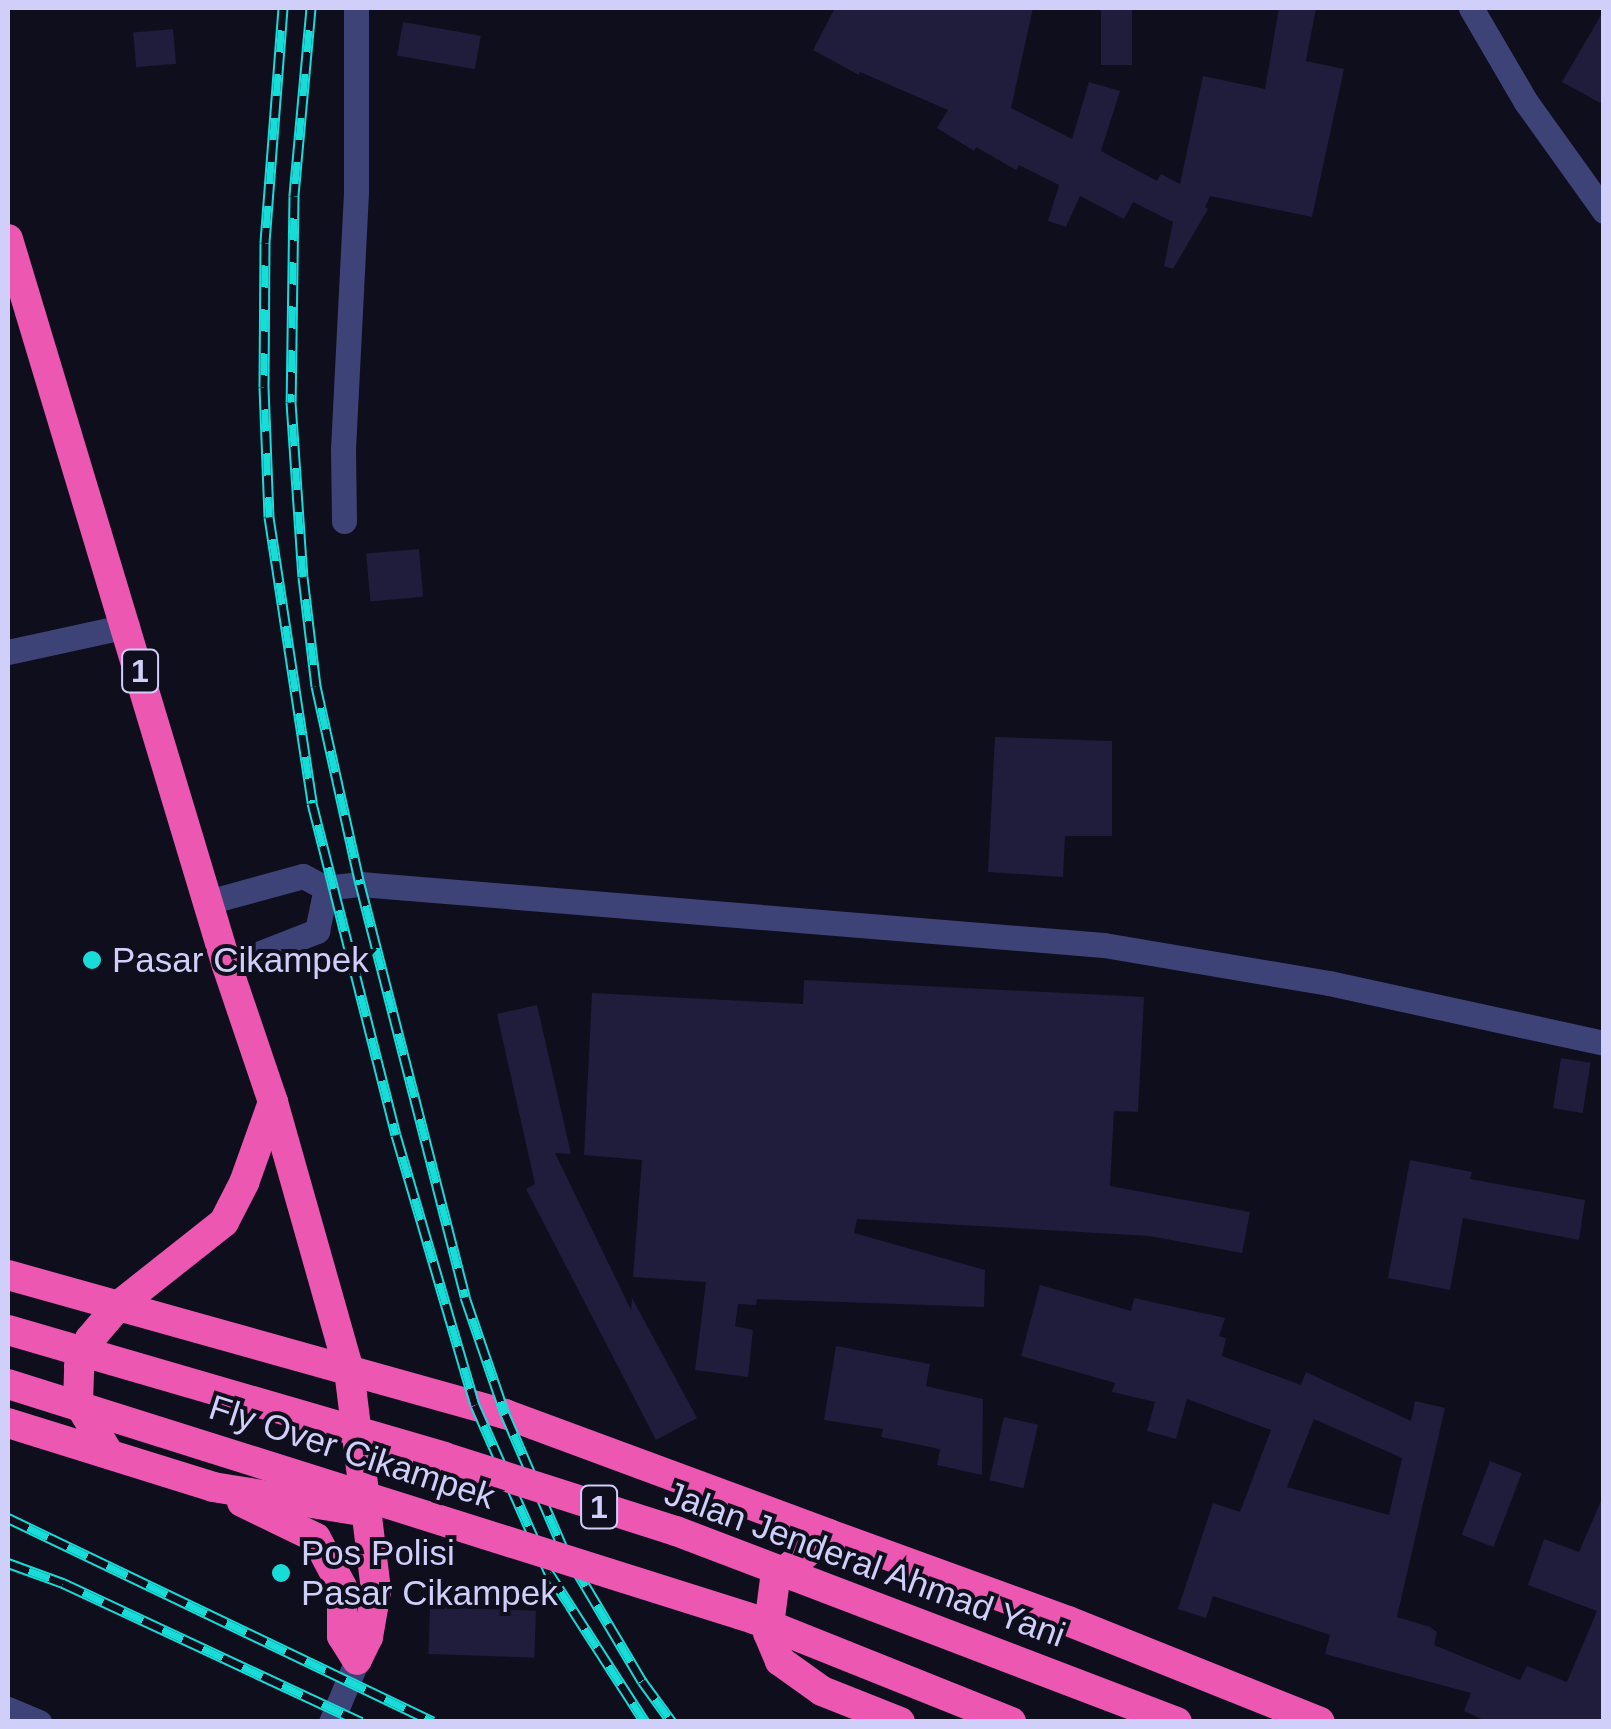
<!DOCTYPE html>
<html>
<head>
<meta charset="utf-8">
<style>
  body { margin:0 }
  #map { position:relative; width:1611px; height:1729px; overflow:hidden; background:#0f0e1d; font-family:Helvetica,sans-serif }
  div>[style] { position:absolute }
  .building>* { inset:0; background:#1f1c3c; transform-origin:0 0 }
  .minor>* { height:25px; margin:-12.5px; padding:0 12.5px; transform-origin:12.5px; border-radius:12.5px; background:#3e4377 }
  .highway>* { height:30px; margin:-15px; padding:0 15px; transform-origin:15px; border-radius:15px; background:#ec57b1 }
  .rail>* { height:11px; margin-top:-5.5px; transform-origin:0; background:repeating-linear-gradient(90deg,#0f0e1d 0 22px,#18dcd8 0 44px); box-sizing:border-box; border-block:2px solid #18dcd8 }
  .highway-bridge>* { height:30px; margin:-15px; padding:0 15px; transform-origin:15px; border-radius:15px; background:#ec57b1 }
  .dots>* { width:28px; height:28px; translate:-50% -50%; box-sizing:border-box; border:5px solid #0f0e1d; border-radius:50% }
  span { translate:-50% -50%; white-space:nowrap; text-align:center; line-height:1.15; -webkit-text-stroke:8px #0f0e1d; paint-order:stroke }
  .shield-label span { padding:2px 8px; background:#0f0e1d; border:2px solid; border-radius:8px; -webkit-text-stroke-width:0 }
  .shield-label { font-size:32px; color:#cfcffa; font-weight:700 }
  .poi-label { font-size:35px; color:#cfcffa }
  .left { translate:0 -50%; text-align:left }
  .street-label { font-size:35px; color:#cfcffa }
  .frame { position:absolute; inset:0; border:10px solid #cfcffa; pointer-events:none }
</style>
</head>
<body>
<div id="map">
  <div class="building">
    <div style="clip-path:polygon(835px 8px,1033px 8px,1011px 108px,1072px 139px,1089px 82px,1120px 91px,1101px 151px,1157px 181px,1161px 174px,1180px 184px,1203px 76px,1265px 89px,1279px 8px,1316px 8px,1306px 61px,1344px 69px,1312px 217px,1210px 196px,1205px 207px,1208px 209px,1173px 269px,1164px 266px,1173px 222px,1133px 202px,1124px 219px,1080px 196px,1066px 227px,1048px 221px,1059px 185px,1019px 165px,1016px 170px,976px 147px,974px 151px,937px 128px,948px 110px,860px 72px,859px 75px,813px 50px)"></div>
    <div style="left:1101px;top:8px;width:31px;height:57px"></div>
    <div style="clip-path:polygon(1604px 10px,1604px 105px,1562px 82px)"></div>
    <div style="left:403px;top:22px;width:79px;height:34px;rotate:10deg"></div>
    <div style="left:173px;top:29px;width:35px;height:40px;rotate:85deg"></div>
    <div style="left:419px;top:549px;width:48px;height:53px;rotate:85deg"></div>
    <div style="clip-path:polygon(995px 737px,1112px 741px,1112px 836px,1065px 836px,1063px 877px,988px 872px)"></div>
    <div style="clip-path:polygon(804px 980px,1144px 997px,1138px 1112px,1114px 1111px,1110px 1186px,1250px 1212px,1242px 1253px,1149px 1236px,857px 1219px,854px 1233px,985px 1270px,984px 1307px,757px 1299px,756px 1305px,738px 1304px,735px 1326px,753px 1330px,748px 1377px,695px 1370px,706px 1282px,633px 1277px,642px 1160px,584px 1155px,592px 993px,803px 1004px)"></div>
    <div style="clip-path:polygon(537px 1005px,571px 1154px,555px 1153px,631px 1310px,632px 1298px,697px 1418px,656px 1440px,526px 1189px,535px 1184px,497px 1014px)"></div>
    <div style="left:1561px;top:1058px;width:30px;height:51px;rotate:9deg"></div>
    <div style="clip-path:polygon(1410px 1160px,1472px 1172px,1470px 1179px,1585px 1200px,1579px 1240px,1463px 1218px,1450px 1290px,1388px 1278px)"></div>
    <div style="clip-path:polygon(evenodd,1040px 1285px,1131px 1311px,1134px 1298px,1225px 1318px,1219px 1336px,1226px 1338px,1222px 1356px,1301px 1385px,1306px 1372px,1411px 1421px,1415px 1401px,1445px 1408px,1397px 1617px,1430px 1627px,1437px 1632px,1434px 1645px,1520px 1680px,1527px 1666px,1567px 1682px,1597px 1611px,1528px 1585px,1544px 1539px,1579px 1552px,1604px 1494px,1604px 1722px,1488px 1722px,1464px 1711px,1471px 1693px,1325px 1654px,1330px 1635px,1213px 1596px,1206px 1618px,1178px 1609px,1213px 1503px,1240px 1512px,1271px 1430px,1187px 1399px,1176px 1439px,1147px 1431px,1155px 1402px,1112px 1392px,1115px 1383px,1021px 1356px,1040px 1285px,1314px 1419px,1402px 1458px,1389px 1515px,1287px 1487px,1314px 1419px)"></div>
    <div style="clip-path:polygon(836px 1346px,930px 1364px,926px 1386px,983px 1399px,982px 1475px,937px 1465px,940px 1449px,881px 1437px,883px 1429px,824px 1420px)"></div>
    <div style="left:1004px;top:1417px;width:35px;height:65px;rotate:13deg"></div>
    <div style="left:1490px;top:1461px;width:34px;height:79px;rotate:21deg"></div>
    <div style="left:430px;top:1607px;width:106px;height:47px;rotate:2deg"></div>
  </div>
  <div class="minor">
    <div style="left:1471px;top:8px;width:109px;rotate:59.7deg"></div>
    <div style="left:1526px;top:102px;width:134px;rotate:54.4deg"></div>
    <div style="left:344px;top:521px;width:72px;rotate:-90.8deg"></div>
    <div style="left:343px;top:449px;width:259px;rotate:-87.1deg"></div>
    <div style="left:356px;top:190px;width:182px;rotate:-90deg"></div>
    <div style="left:8px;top:652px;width:122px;rotate:-12.3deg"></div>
    <div style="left:208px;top:902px;width:98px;rotate:-15.3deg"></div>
    <div style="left:303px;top:876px;width:26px;rotate:28deg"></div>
    <div style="left:326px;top:888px;width:34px;rotate:-7deg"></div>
    <div style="left:360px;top:884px;width:746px;rotate:4.69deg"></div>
    <div style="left:1104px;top:945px;width:228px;rotate:9.6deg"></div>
    <div style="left:1329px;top:983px;width:281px;rotate:12.3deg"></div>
    <div style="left:227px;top:966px;width:97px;rotate:-21.3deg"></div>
    <div style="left:317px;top:931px;width:44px;rotate:-78.2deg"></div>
    <div style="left:8px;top:1709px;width:34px;rotate:23deg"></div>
    <div style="left:331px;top:1722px;width:67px;rotate:-67.2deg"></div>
  </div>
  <div class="highway">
    <div style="left:8px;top:239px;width:759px;rotate:73.24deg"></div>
    <div style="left:227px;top:966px;width:144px;rotate:71.3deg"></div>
    <div style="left:273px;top:1102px;width:279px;rotate:74.2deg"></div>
    <div style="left:349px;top:1370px;width:223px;rotate:83deg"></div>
    <div style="left:376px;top:1591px;width:47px;rotate:99.9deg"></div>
    <div style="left:368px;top:1637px;width:25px;rotate:116deg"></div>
    <div style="left:8px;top:1275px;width:516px;rotate:15.63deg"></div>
    <div style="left:505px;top:1414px;width:346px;rotate:20.3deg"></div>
    <div style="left:8px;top:1423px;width:215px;rotate:17.3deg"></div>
    <div style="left:213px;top:1487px;width:157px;rotate:9.2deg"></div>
    <div style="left:109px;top:1454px;width:61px;rotate:-120.8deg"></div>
    <div style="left:78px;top:1402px;width:36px;rotate:-88deg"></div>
    <div style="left:79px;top:1366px;width:29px;rotate:-68deg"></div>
    <div style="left:90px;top:1339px;width:43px;rotate:-49.7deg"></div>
    <div style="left:118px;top:1306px;width:135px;rotate:-38.4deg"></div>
    <div style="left:224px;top:1222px;width:44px;rotate:-62.9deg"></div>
    <div style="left:244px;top:1183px;width:86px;rotate:-70.3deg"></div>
    <div style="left:242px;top:1502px;width:82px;rotate:25.9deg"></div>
    <div style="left:316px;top:1538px;width:55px;rotate:62deg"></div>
    <div style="left:342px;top:1587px;width:49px;rotate:90deg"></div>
    <div style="left:342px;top:1636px;width:28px;rotate:58deg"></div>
    <div style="left:900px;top:1722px;width:84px;rotate:-158.3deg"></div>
    <div style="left:822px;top:1691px;width:52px;rotate:-144.5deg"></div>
    <div style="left:780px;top:1661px;width:30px;rotate:-113deg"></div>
    <div style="left:768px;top:1633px;width:54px;rotate:-82.6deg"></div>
    <div style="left:775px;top:1579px;width:70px;rotate:-39.8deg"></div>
    <div style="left:829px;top:1534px;width:254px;rotate:20deg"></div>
    <div style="left:1068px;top:1621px;width:271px;rotate:21.8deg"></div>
  </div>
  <div class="rail">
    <div style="left:283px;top:8px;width:236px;rotate:94.4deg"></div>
    <div style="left:265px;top:243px;width:144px;rotate:90.4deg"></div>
    <div style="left:264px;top:387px;width:130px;rotate:87.8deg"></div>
    <div style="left:269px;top:517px;width:289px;rotate:81.4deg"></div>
    <div style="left:312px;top:803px;width:342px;rotate:75.8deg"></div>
    <div style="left:396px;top:1135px;width:281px;rotate:73.7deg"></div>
    <div style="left:475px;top:1405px;width:184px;rotate:66.2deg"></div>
    <div style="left:549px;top:1573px;width:177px;rotate:57.2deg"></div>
    <div style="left:311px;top:8px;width:189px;rotate:95.2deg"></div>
    <div style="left:294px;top:196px;width:206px;rotate:90.8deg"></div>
    <div style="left:291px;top:402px;width:175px;rotate:86.1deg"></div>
    <div style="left:303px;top:577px;width:110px;rotate:83.2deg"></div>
    <div style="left:316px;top:686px;width:203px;rotate:77.5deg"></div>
    <div style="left:360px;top:884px;width:426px;rotate:75.7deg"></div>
    <div style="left:465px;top:1297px;width:124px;rotate:71.1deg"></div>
    <div style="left:505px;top:1414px;width:146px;rotate:66.6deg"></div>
    <div style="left:563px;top:1548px;width:155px;rotate:59.3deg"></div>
    <div style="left:642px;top:1681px;width:51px;rotate:53.8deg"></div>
    <div style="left:8px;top:1518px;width:471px;rotate:25.6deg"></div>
    <div style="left:8px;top:1563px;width:59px;rotate:20deg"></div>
    <div style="left:63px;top:1583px;width:329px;rotate:25deg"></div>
  </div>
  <div class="highway-bridge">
    <div style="left:8px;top:1330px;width:454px;rotate:16.2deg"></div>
    <div style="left:444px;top:1457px;width:244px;rotate:17.7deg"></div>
    <div style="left:676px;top:1531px;width:536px;rotate:20.87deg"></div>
    <div style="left:8px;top:1384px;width:782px;rotate:17.49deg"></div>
    <div style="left:754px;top:1619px;width:277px;rotate:21.8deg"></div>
  </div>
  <div class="dots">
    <div style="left:92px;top:960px;background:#18dcd8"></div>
    <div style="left:281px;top:1573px;background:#18dcd8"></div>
  </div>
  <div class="shield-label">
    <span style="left:140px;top:671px">1</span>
    <span style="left:599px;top:1507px">1</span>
  </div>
  <div class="poi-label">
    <span class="left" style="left:112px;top:960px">Pasar Cikampek</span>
    <span class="left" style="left:301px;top:1573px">Pos Polisi<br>Pasar Cikampek</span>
  </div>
  <div class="street-label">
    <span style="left:352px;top:1452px;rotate:18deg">Fly Over Cikampek</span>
    <span style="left:865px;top:1564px;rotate:20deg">Jalan Jenderal Ahmad Yani</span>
  </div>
  <div class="frame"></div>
</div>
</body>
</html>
